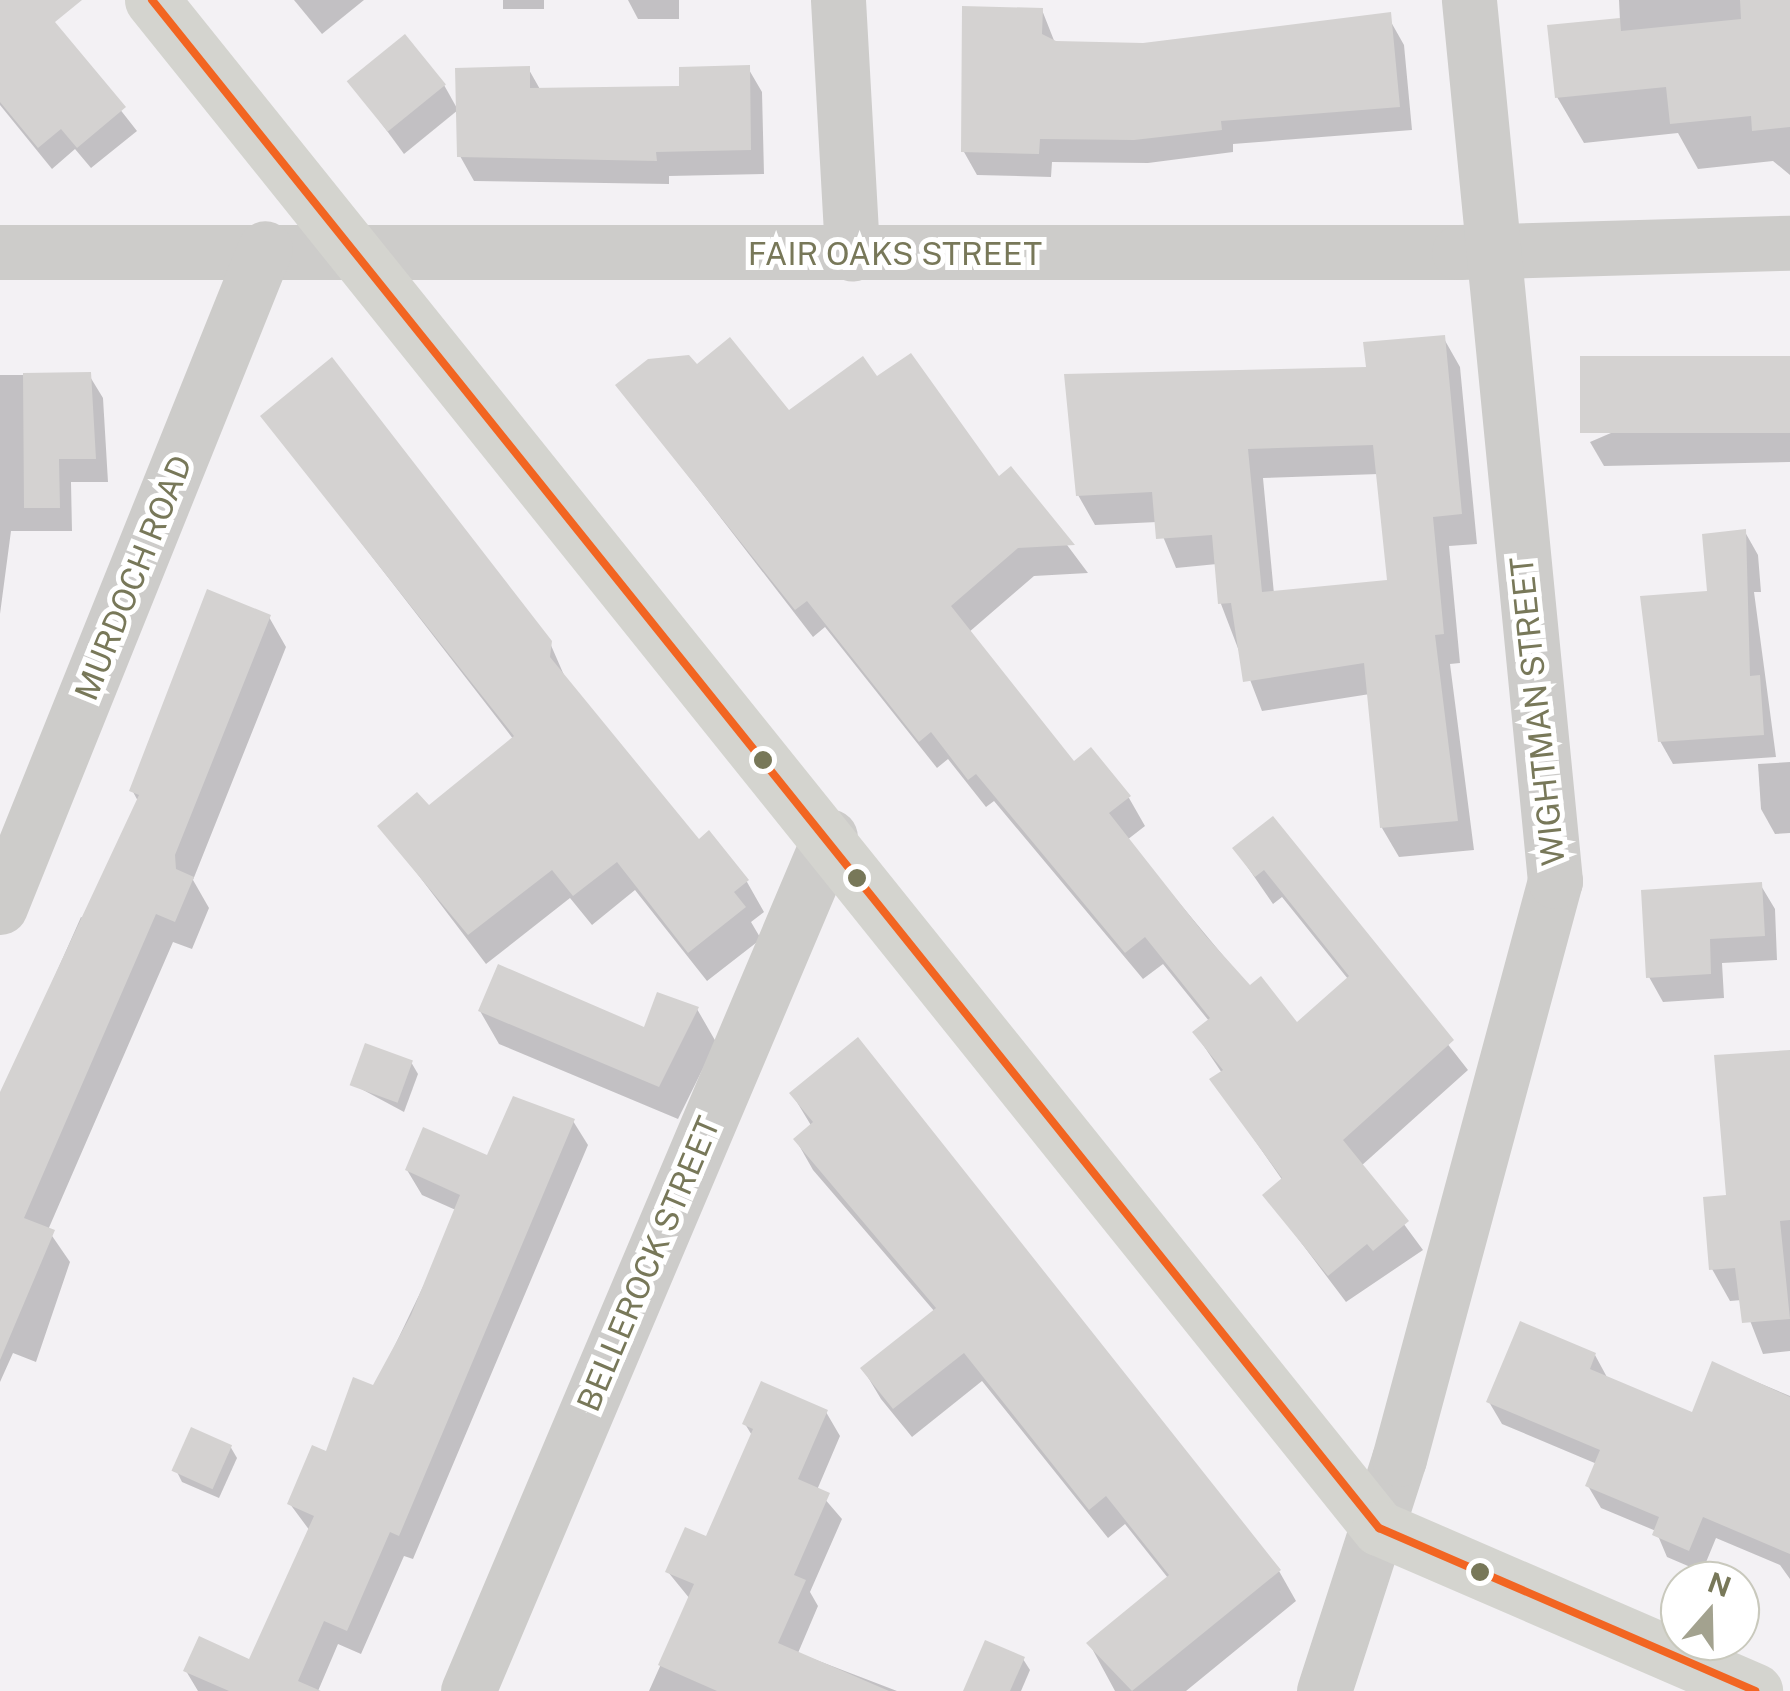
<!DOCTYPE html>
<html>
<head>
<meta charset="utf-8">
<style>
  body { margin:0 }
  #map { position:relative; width:1790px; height:1691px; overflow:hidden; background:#f3f1f4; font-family:"Public Sans",sans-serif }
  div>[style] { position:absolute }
  .shadow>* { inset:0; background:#0003; transform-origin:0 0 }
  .building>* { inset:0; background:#d4d2d1; transform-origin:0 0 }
  .minor>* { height:55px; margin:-27.5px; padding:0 27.5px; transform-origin:27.5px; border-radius:27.5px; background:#cdccca }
  .major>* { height:55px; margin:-27.5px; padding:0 27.5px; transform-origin:27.5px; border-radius:27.5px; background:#d4d4cf }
  .bus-1>* { height:8px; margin:-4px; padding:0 4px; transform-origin:4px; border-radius:4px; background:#f26522 }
  .dots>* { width:28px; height:28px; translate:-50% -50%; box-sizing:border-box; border:5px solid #fff; border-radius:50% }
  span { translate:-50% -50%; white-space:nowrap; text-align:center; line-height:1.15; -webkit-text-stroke:10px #fff; paint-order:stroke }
  .street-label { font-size:32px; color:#787859 }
  .north { position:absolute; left:1660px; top:1561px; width:100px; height:100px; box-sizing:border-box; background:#fff; border:2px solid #c9c9bd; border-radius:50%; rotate:20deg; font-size:28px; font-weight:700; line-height:40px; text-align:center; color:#787859 }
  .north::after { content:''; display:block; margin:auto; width:35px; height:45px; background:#a3a28f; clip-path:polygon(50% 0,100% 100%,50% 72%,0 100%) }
</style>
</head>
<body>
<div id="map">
  <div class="shadow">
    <div style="clip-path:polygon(0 0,39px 6px,137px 131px,91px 168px,75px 149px,52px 169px,0 105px)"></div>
    <div style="clip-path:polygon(294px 0,364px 0,322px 34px)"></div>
    <div style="left:503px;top:0;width:41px;height:9px"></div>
    <div style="clip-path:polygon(628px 0,679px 0,679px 19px,638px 19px)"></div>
    <div style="clip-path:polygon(1619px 0,1790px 0,1790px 175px,1773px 161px,1698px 169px,1678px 133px,1584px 143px,1557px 97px,1620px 21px)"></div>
    <div style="clip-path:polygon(1042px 10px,1055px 43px,1143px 45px,1391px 22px,1404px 45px,1412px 130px,1233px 144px,1233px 152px,1148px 163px,1052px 162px,1051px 177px,977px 175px,964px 152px)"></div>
    <div style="clip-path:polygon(528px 68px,541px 91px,682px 88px,748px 68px,762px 92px,764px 174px,669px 176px,669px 184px,474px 181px,460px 156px)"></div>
    <div style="clip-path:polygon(351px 82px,444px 85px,458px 110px,404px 154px)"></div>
    <div style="clip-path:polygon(evenodd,1443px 337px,1460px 367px,1477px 544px,1449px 546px,1460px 663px,1450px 664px,1474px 850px,1399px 857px,1382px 828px,1370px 694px,1262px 711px,1221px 604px,1217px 564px,1176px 568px,1157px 522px,1095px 525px,1078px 495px,1443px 337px,1379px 474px,1389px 583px,1274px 594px,1263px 478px,1379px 474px)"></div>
    <div style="clip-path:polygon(1790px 356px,1790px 462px,1604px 466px,1590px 442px)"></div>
    <div style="clip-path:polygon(696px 368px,788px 413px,876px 380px,998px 480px,1011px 470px,1088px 573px,1034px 576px,968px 633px,1073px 765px,1129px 798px,1145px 826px,1127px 840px,1250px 988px,1297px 1025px,1348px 979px,1282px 897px,1273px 904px,1235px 849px,1272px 820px,1468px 1070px,1361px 1166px,1423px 1250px,1346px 1302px,1265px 1195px,1283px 1181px,1213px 1080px,1222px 1073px,1195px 1033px,1209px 1021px,1163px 964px,1143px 979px,994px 801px,986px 807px,948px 759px,937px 768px,825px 627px,813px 637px,618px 385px)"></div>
    <div style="clip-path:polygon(0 375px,89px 375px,103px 398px,108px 482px,71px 482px,72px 531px,11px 531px,0 614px)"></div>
    <div style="clip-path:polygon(263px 416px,550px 643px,567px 682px,698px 842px,747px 882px,764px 912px,751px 922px,761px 939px,707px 981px,635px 890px,592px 925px,570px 898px,486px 964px,381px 826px,428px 809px,514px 740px)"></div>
    <div style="clip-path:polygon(1745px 532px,1758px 555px,1761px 592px,1754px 592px,1776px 757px,1673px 764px,1660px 741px,1710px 593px)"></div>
    <div style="clip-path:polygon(269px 617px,286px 647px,193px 880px,209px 908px,192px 949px,173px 942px,48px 1230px,70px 1262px,36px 1362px,13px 1353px,0 1382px,0 1100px,81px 917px,89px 921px,139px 803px,132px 790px)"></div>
    <div style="clip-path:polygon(1790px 762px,1790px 833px,1775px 834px,1761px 809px,1758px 764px)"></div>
    <div style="clip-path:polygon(1760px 884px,1775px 909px,1777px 960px,1722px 963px,1724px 998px,1663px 1002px,1649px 977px)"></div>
    <div style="clip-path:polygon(697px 1009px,716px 1042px,678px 1119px,499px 1044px,480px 1011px,645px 1030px)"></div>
    <div style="clip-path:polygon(1790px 1053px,1790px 1351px,1763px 1354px,1742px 1300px,1730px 1301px,1712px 1269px,1728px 1197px)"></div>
    <div style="clip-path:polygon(411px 1062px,418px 1074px,404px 1112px,352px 1084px)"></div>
    <div style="clip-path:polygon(792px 1094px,1279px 1571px,1296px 1601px,1186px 1691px,1115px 1691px,1089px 1643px,1168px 1578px,1125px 1524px,1108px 1538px,982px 1381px,912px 1437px,881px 1399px,863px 1369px,935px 1312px,813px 1170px,796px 1140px,812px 1127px)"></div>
    <div style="clip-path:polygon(573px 1121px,588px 1145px,413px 1559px,404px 1556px,361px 1654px,338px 1644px,318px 1691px,198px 1691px,186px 1671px,250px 1662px,310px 1531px,290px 1504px,374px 1389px,456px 1218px,458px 1211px,422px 1195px,407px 1170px,489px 1158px)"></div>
    <div style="clip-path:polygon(1595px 1355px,1608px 1379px,1694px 1415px,1714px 1364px,1790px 1396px,1790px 1579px,1780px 1565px,1716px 1538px,1702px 1572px,1667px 1557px,1656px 1531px,1601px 1508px,1588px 1486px,1597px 1464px,1502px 1424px,1489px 1402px)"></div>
    <div style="clip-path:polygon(826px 1412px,840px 1436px,817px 1490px,842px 1519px,810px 1592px,818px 1606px,798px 1653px,897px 1691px,649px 1691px,690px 1599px,668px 1572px,707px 1540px,753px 1437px,745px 1424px)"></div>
    <div style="clip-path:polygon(230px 1446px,237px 1458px,219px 1498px,182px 1482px,176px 1470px)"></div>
    <div style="clip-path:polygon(1023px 1659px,1030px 1670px,1021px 1691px,974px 1691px)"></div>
  </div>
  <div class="building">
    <div style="clip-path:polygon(0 0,82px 0,55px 22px,126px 107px,77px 148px,61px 129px,38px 148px,0 102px)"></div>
    <div style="clip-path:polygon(1740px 0,1790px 0,1790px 127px,1752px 131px,1751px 116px,1670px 124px,1666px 87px,1555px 98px,1547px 25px,1620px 18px,1621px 31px,1741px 19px)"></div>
    <div style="clip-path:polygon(962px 6px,1043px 8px,1042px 34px,1056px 41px,1143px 43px,1391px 12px,1400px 107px,1221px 121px,1222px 130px,1134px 140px,1040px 139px,1039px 154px,961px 152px)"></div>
    <div style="left:405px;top:34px;width:65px;height:75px;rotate:51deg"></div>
    <div style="clip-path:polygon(750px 65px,751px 150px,656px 152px,657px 161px,457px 157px,455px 68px,530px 66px,530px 88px,679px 86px,679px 67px)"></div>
    <div style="clip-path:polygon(evenodd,1445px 335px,1462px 514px,1433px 517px,1444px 634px,1435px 635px,1458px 821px,1380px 828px,1364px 663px,1243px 682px,1231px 603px,1218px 604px,1212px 535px,1156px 539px,1152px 492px,1076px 496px,1064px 374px,1366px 367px,1363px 342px,1445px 335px,1373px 445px,1387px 580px,1262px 592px,1248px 449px,1373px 445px)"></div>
    <div style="clip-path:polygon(730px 337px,789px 410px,863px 356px,877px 376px,911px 353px,999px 476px,1011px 466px,1075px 545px,1018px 548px,951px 606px,1074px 761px,1091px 747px,1131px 796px,1109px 813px,1205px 935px,1250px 985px,1261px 976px,1297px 1022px,1349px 976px,1264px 870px,1255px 877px,1232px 848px,1273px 816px,1454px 1040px,1343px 1140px,1409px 1221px,1373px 1251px,1367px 1244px,1328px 1276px,1262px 1195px,1282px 1178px,1209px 1079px,1223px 1070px,1192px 1032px,1210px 1018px,1145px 937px,1125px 953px,976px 774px,968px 780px,931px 732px,919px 742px,807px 601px,795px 610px,615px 385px,648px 359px,689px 355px,697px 364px)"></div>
    <div style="left:1790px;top:356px;width:77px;height:210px;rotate:90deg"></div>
    <div style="clip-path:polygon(332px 357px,552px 641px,550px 657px,699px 839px,709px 830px,749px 880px,734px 892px,746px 907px,688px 953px,617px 862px,573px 896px,552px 870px,468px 935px,377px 826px,417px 792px,429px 805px,514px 736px,260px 416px)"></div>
    <div style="clip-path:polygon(91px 372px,96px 459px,59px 459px,60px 508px,24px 508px,23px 373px)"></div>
    <div style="clip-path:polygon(1746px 529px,1750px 676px,1760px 675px,1764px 735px,1658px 742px,1640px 596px,1707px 591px,1702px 534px)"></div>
    <div style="clip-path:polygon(207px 589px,271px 615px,175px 855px,176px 869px,194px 877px,175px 922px,156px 914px,24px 1218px,55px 1230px,0 1360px,0 1092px,139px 795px,129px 791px)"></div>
    <div style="clip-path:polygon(1762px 882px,1765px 936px,1710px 939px,1711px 974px,1646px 978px,1641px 890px)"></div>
    <div style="clip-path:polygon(498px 964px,644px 1027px,657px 992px,699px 1007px,659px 1087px,478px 1011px)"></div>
    <div style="clip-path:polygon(858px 1037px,1281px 1570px,1132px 1691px,1086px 1643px,1169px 1575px,1106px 1496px,1089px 1510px,964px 1353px,893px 1409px,860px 1368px,936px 1308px,793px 1139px,813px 1122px,789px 1093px)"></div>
    <div style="left:365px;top:1043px;width:51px;height:45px;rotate:20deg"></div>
    <div style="clip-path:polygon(1790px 1050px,1790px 1220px,1780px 1221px,1790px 1319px,1742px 1323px,1735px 1268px,1709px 1270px,1703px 1197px,1726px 1195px,1714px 1055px)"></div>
    <div style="clip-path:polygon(513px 1096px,575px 1119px,399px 1536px,390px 1532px,347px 1631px,324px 1621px,298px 1681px,321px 1691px,229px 1691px,183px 1671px,199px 1636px,249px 1659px,314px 1516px,287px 1504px,312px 1445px,326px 1451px,353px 1377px,373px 1385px,411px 1315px,460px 1195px,405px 1170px,423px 1127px,487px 1155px)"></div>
    <div style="clip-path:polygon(1520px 1321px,1596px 1353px,1590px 1369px,1692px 1412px,1712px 1361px,1790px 1397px,1790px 1554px,1703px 1517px,1689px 1551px,1652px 1535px,1659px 1517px,1585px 1486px,1600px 1450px,1486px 1402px)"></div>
    <div style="clip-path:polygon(761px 1381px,828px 1410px,798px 1479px,830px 1493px,794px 1575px,806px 1580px,778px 1643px,889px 1691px,717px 1691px,658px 1665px,694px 1584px,665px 1572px,685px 1527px,706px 1536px,753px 1429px,742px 1424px)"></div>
    <div style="left:191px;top:1427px;width:45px;height:48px;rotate:24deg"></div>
    <div style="clip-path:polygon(985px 1640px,1025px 1657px,1010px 1691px,963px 1691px)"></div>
  </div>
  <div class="minor">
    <div style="left:838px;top:0;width:254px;rotate:86.8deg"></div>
    <div style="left:0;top:252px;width:1459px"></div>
    <div style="left:1459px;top:252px;width:331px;rotate:-1.6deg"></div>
    <div style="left:0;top:907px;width:710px;rotate:-68.09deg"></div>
    <div style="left:468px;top:1691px;width:928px;rotate:-67.05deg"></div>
    <div style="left:1324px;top:1691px;width:244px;rotate:-72.1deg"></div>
    <div style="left:1399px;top:1459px;width:599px;rotate:-74.9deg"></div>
    <div style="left:1555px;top:881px;width:885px;rotate:-95.58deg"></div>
  </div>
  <div class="major">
    <div style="left:152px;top:0;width:1960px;rotate:51.24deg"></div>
    <div style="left:1379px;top:1528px;width:410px;rotate:23.4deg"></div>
  </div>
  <div class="bus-1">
    <div style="left:152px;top:0;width:1960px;rotate:51.24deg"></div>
    <div style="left:1379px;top:1528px;width:410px;rotate:23.4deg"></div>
  </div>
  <div class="dots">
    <div style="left:763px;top:760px;background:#787859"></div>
    <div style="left:857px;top:878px;background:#787859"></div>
    <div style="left:1480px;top:1572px;background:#787859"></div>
  </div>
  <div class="street-label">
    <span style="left:895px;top:254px">FAIR OAKS STREET</span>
    <span style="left:134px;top:578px;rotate:-68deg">MURDOCH ROAD</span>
    <span style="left:1538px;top:711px;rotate:-96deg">WIGHTMAN STREET</span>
    <span style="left:649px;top:1264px;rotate:-67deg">BELLEROCK STREET</span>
  </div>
  <div class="north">N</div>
</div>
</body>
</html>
